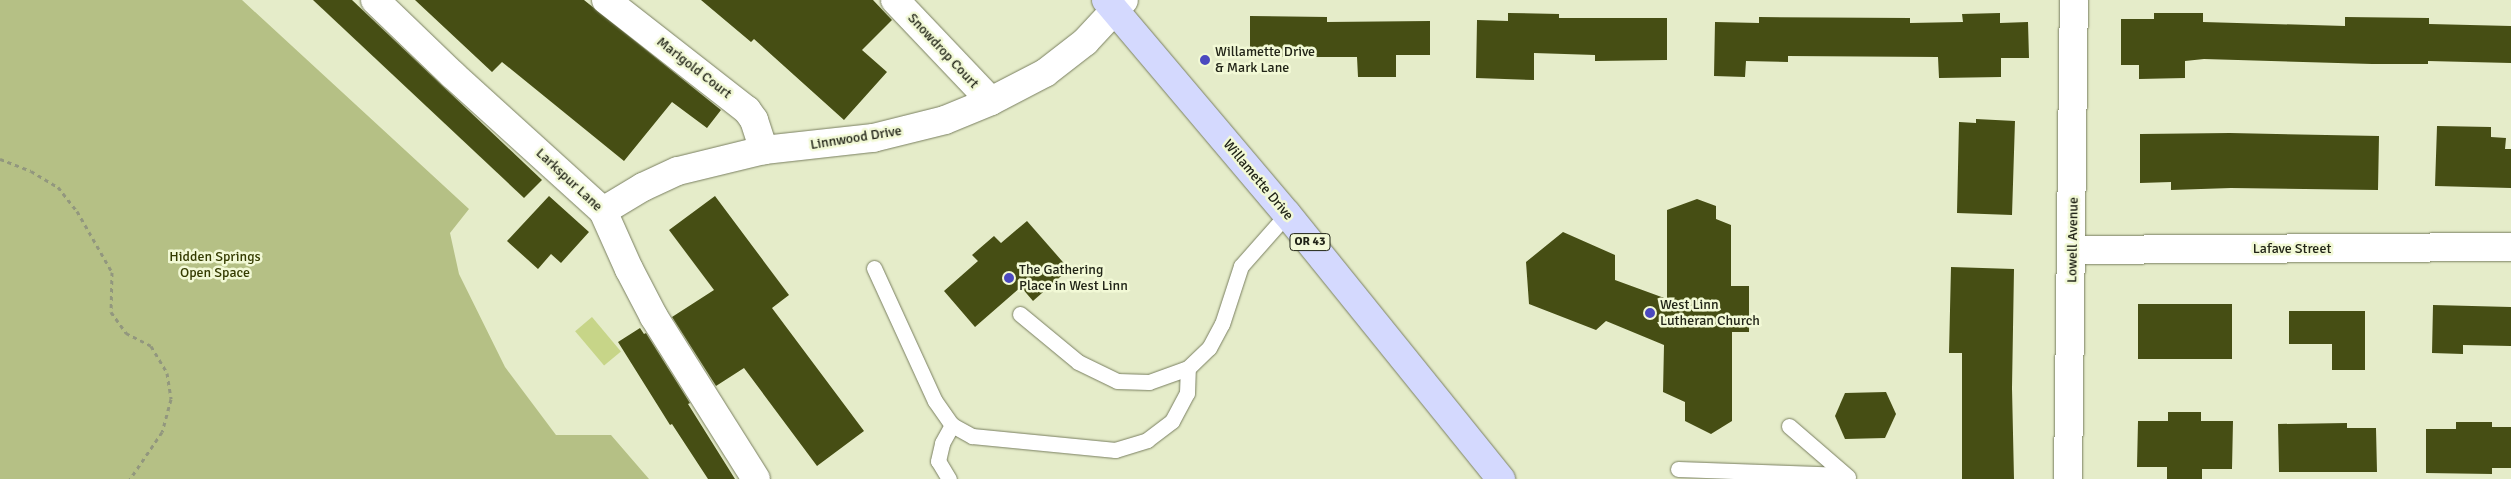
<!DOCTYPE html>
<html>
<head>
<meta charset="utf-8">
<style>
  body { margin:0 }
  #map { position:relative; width:2511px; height:479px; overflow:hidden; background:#e5ecc9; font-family:Signika,sans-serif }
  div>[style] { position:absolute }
  .green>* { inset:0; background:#b5c085 }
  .water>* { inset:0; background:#c7d588; transform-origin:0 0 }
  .building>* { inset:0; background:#464e14; transform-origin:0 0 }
  .path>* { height:3px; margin-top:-1.5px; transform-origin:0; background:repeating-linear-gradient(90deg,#92977e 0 4px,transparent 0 8px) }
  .roads { filter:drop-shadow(0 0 1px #797f60) drop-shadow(0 0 1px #797f60) }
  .lane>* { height:15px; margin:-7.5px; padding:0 7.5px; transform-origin:7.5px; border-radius:7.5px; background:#fff }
  .street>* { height:28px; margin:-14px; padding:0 14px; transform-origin:14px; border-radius:14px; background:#fff }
  .primary>* { height:28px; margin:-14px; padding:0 14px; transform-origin:14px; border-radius:14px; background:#d4d9fe }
  .dots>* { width:14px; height:14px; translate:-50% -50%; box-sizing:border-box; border:2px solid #f2f9d6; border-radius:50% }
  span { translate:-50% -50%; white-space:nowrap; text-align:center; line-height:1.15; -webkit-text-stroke:5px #f2f9d6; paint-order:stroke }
  .shield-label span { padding:1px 4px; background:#f2f9d6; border:1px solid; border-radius:4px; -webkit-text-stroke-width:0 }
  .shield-label { font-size:12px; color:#212417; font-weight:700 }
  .street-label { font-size:14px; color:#212417 }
  .poi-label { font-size:14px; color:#212417 }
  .left { translate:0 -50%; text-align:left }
  .park-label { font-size:14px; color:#343b00 }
</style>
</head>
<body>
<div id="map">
  <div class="green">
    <div style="clip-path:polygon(0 0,242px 0,469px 209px,450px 233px,459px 274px,505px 367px,556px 435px,611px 435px,649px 479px,0 479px)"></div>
  </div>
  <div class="water">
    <div style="left:592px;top:317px;width:45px;height:22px;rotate:50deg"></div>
  </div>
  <div class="building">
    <div style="clip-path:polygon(313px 0,352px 0,542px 180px,524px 198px)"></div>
    <div style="clip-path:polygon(415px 0,584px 0,721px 110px,707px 128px,672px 102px,624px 161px,502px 62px,492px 72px)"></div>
    <div style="clip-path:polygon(701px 0,873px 0,892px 20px,862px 50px,887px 72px,844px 120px,754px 39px,751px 42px)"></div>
    <div style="clip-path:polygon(1508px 13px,1559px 14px,1559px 18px,1667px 18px,1667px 60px,1595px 61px,1595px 55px,1534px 53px,1534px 80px,1476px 78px,1477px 20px,1508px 21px)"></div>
    <div style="clip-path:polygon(2000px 13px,2000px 23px,2028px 22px,2029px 58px,2001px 58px,2001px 77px,1939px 78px,1938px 57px,1788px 56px,1788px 62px,1746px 61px,1745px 77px,1714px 76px,1715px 22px,1759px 23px,1759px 17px,1910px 18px,1910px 23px,1963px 22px,1962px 14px)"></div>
    <div style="clip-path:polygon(2154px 13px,2203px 13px,2203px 22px,2345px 26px,2345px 17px,2429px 18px,2429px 24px,2511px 26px,2511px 63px,2428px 61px,2428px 64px,2372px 64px,2204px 59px,2185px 61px,2185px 78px,2139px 79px,2139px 65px,2121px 65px,2121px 19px,2154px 19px)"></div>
    <div style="clip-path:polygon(1250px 16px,1327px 17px,1327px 22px,1430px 21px,1430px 55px,1396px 55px,1396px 77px,1358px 77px,1357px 57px,1250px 57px)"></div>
    <div style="clip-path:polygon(1976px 119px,2015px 121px,2012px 215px,1957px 213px,1959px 122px,1976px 123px)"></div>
    <div style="clip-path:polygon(2437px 126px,2491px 127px,2491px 137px,2506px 138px,2505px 149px,2511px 149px,2511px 188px,2435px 186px)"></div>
    <div style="clip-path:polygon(2230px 133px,2379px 136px,2378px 190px,2231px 188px,2171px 190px,2171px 182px,2140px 183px,2140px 134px)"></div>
    <div style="clip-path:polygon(549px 196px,589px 232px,561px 263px,551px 254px,538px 269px,507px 241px)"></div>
    <div style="clip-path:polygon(715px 196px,789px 295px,772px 308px,864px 431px,817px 466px,744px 368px,716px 386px,672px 317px,714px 290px,669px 230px)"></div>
    <div style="clip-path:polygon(1697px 199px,1716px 206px,1716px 219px,1731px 225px,1731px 286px,1749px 286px,1749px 332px,1732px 332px,1732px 421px,1711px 434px,1685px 421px,1685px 402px,1663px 392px,1664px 345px,1606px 321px,1596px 330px,1529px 304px,1526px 262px,1563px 232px,1615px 255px,1615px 280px,1667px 299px,1667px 210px)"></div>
    <div style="clip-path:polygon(1027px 221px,1069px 269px,1033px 301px,1021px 287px,975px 327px,944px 291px,978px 261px,972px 255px,994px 236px,1001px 243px)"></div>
    <div style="clip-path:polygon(1951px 267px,2014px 269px,2012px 388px,2014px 479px,1962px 479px,1962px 353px,1949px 353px)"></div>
    <div style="left:2138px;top:304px;width:94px;height:55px"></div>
    <div style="clip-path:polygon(2433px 305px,2511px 307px,2511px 346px,2463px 345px,2463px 354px,2432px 353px)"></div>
    <div style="clip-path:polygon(2289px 311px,2365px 311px,2365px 370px,2332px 370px,2332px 344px,2289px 344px)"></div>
    <div style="clip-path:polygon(640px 328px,644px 334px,646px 333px,690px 403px,688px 404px,735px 479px,708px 479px,672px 424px,670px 425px,618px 342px)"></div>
    <div style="clip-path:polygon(1886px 392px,1896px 414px,1885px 438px,1845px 439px,1835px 416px,1845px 393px)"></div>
    <div style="clip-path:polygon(2168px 412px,2201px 412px,2201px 421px,2233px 421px,2232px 469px,2202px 469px,2202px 479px,2167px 479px,2167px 467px,2137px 467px,2138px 421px,2168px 421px)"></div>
    <div style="clip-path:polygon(2456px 422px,2492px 422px,2492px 427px,2511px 427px,2511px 468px,2492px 468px,2492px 474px,2426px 473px,2426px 429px,2456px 429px)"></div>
    <div style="clip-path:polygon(2347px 423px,2347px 428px,2376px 428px,2377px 472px,2279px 472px,2278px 424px)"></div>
  </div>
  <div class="path">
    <div style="left:0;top:159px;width:33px;rotate:21deg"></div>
    <div style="left:31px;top:171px;width:31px;rotate:31deg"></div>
    <div style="left:58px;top:187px;width:31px;rotate:52deg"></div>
    <div style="left:77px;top:211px;width:70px;rotate:60.2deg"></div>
    <div style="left:112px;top:272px;width:40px;rotate:91.4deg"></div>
    <div style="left:111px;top:312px;width:26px;rotate:54deg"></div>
    <div style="left:126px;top:333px;width:28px;rotate:27deg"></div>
    <div style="left:151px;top:346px;width:31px;rotate:59deg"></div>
    <div style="left:167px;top:373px;width:26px;rotate:81deg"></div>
    <div style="left:171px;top:399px;width:34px;rotate:105deg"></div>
    <div style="left:162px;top:432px;width:57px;rotate:124.2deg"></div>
  </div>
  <div class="roads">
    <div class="lane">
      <div style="left:874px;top:268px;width:146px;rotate:65.4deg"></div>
      <div style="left:935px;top:401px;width:29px;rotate:55deg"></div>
      <div style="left:952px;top:425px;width:23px;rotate:29deg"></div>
      <div style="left:972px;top:436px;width:144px;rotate:5.6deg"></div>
      <div style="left:1115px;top:450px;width:34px;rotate:-17deg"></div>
      <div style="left:1147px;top:440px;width:31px;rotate:-37deg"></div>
      <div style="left:1172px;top:421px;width:32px;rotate:-62deg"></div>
      <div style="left:1187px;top:393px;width:25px;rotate:-88deg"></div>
      <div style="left:1020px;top:314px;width:75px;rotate:39.6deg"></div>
      <div style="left:1078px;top:362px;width:43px;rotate:26deg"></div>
      <div style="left:1117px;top:381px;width:32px;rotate:2deg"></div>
      <div style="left:1149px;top:382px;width:41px;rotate:-19.7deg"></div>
      <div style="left:1188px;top:368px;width:29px;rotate:-44deg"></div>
      <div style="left:1209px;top:348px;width:27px;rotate:-62deg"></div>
      <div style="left:1222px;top:324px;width:61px;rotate:-71.9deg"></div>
      <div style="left:1241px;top:266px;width:69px;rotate:-48.5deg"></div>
      <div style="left:1789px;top:426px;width:78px;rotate:40.8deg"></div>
      <div style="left:1678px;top:469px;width:167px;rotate:2.1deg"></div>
      <div style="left:949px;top:479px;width:21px;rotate:-121deg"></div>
      <div style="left:938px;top:461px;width:18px;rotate:-77deg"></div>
      <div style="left:942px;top:443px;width:21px;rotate:-61deg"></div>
    </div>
    <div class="street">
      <div style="left:375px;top:0;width:108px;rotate:43.9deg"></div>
      <div style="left:453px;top:75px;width:202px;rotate:42.2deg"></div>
      <div style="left:603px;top:211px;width:64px;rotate:65.9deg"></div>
      <div style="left:629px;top:269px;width:54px;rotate:62.5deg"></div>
      <div style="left:654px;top:317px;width:191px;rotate:57.8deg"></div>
      <div style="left:606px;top:0;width:179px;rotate:38deg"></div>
      <div style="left:747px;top:110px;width:12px;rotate:55deg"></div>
      <div style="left:754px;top:120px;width:32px;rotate:72deg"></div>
      <div style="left:895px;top:0;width:139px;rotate:46.5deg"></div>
      <div style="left:603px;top:211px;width:47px;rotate:-31deg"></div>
      <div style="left:643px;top:187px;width:38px;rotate:-25deg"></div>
      <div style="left:678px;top:171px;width:89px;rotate:-13.7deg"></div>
      <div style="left:764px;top:150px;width:110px;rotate:-6.3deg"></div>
      <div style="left:873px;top:138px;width:74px;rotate:-14deg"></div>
      <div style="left:945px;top:120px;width:50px;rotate:-22.4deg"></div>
      <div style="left:991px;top:101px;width:61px;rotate:-27.4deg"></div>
      <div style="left:1045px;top:73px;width:51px;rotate:-37.8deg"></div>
      <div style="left:1085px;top:42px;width:57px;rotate:-47.1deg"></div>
      <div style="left:2073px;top:250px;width:438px;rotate:-0.4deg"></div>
      <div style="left:2068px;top:479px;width:479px;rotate:-89.3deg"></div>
    </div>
    <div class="primary">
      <div style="left:1106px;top:0;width:280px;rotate:49.8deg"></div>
      <div style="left:1287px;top:214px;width:341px;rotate:51.1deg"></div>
    </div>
  </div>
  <div class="dots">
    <div style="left:1205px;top:60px;background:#4b49bf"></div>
    <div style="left:1009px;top:278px;background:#4b49bf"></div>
    <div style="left:1650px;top:313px;background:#4b49bf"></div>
  </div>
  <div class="shield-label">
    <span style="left:1310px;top:242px">OR 43</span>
  </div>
  <div class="street-label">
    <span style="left:943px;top:51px;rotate:47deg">Snowdrop Court</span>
    <span style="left:694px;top:68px;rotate:38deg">Marigold Court</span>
    <span style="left:856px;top:138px;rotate:-9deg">Linnwood Drive</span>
    <span style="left:569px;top:180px;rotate:43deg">Larkspur Lane</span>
    <span style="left:1258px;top:180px;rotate:50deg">Willamette Drive</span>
    <span style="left:2073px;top:240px;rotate:-89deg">Lowell Avenue</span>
    <span style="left:2292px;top:249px">Lafave Street</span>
  </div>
  <div class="poi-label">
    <span class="left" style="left:1215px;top:60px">Willamette Drive<br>&amp; Mark Lane</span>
    <span class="left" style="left:1019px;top:278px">The Gathering<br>Place in West Linn</span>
    <span class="left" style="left:1660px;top:313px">West Linn<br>Lutheran Church</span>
  </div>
  <div class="park-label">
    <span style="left:215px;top:265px">Hidden Springs<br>Open Space</span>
  </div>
</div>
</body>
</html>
